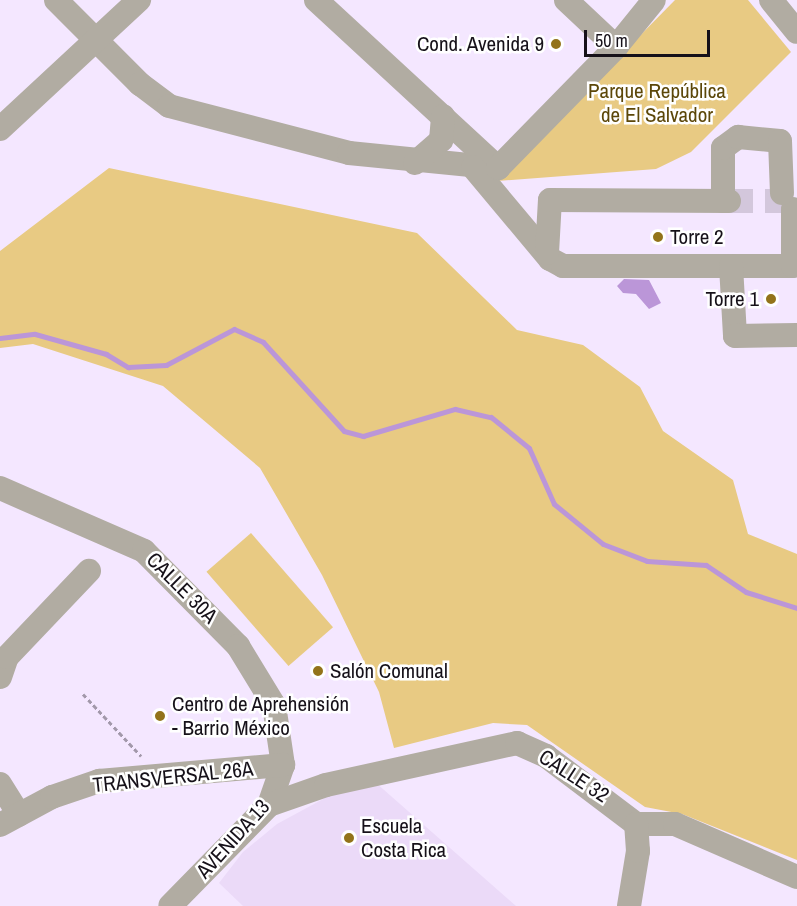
<!DOCTYPE html>
<html>
<head>
<meta charset="utf-8">
<style>
  body { margin:0 }
  #map { position:relative; width:797px; height:906px; overflow:hidden; background:#f4e7ff; font-family:"Archivo Narrow",sans-serif }
  div>[style] { position:absolute }
  .built>* { inset:0; background:#ebdaf8 }
  .green>* { inset:0; background:#e8ca83; transform-origin:0 0 }
  .water>* { inset:0; background:#bb96d8 }
  .stream>* { height:5px; margin:-2.5px; padding:0 2.5px; transform-origin:2.5px; border-radius:2.5px; background:#bb96d8 }
  .minor-tunnel>* { height:24px; margin-top:-12px; transform-origin:0; background:repeating-linear-gradient(90deg,#d3c7dc 0 24px,transparent 0 36px) }
  .path>* { height:3px; margin-top:-1.5px; transform-origin:0; background:repeating-linear-gradient(90deg,#a298aa 0 4.5px,transparent 0 7.5px) }
  .minor>* { height:24px; margin:-12px; padding:0 12px; transform-origin:12px; border-radius:12px; background:#b1aca2 }
  .dots>* { width:16px; height:16px; translate:-50% -50%; box-sizing:border-box; border:3px solid #fff; border-radius:50% }
  span { translate:-50% -50%; white-space:nowrap; text-align:center; line-height:1.15; -webkit-text-stroke:5px #fff; paint-order:stroke }
  .poi-label { font-size:21px; color:#161119 }
  .right { translate:-100% -50%; text-align:right }
  .left { translate:0 -50%; text-align:left }
  .park-label { font-size:21px; color:#5c4709 }
  .street-label { font-size:21px; color:#161119 }
  .scale { position:absolute; left:584px; top:30px; width:126px; height:27px; box-sizing:border-box; border:3px solid #161119; border-top:0; padding-left:8px; font-size:18px; line-height:21px; white-space:nowrap; color:#161119; -webkit-text-stroke:4px #fff; paint-order:stroke }
</style>
</head>
<body>
<div id="map">
  <div class="built">
    <div style="clip-path:polygon(375px 782px,516px 906px,243px 906px,219px 883px,243px 852px,277px 824px,338px 791px)"></div>
  </div>
  <div class="green">
    <div style="clip-path:polygon(675px 0,748px 0,791px 52px,691px 152px,656px 169px,497px 181px)"></div>
    <div style="clip-path:polygon(109px 168px,417px 233px,517px 330px,583px 345px,640px 387px,663px 431px,733px 480px,748px 534px,797px 554px,797px 860px,682px 814px,645px 807px,527px 725px,493px 723px,394px 748px,379px 692px,322px 575px,260px 468px,163px 386px,33px 344px,0 348px,0 251px)"></div>
    <div style="left:251px;top:533px;width:125px;height:59px;rotate:49deg"></div>
  </div>
  <div class="water">
    <div style="clip-path:polygon(624px 279px,649px 280px,661px 303px,649px 309px,636px 294px,623px 293px,617px 286px)"></div>
  </div>
  <div class="stream">
    <div style="left:0;top:338px;width:35px;rotate:-7deg"></div>
    <div style="left:35px;top:334px;width:74px;rotate:15.7deg"></div>
    <div style="left:106px;top:354px;width:26px;rotate:31deg"></div>
    <div style="left:128px;top:367px;width:38px;rotate:-3deg"></div>
    <div style="left:166px;top:365px;width:77px;rotate:-27.9deg"></div>
    <div style="left:234px;top:329px;width:32px;rotate:24deg"></div>
    <div style="left:263px;top:342px;width:120px;rotate:47.7deg"></div>
    <div style="left:344px;top:431px;width:20px;rotate:15deg"></div>
    <div style="left:363px;top:436px;width:96px;rotate:-16.4deg"></div>
    <div style="left:455px;top:409px;width:37px;rotate:13deg"></div>
    <div style="left:491px;top:417px;width:49px;rotate:39.2deg"></div>
    <div style="left:529px;top:448px;width:61px;rotate:65.9deg"></div>
    <div style="left:554px;top:504px;width:63px;rotate:39.2deg"></div>
    <div style="left:603px;top:544px;width:47px;rotate:21.1deg"></div>
    <div style="left:647px;top:561px;width:59px;rotate:3.9deg"></div>
    <div style="left:706px;top:565px;width:48px;rotate:34deg"></div>
    <div style="left:746px;top:592px;width:53px;rotate:17.4deg"></div>
  </div>
  <div class="minor-tunnel">
    <div style="left:729px;top:201px;width:68px"></div>
  </div>
  <div class="path">
    <div style="left:83px;top:694px;width:85px;rotate:46.9deg"></div>
  </div>
  <div class="minor">
    <div style="left:56px;top:0;width:119px;rotate:45deg"></div>
    <div style="left:140px;top:84px;width:36px;rotate:37deg"></div>
    <div style="left:169px;top:106px;width:186px;rotate:14.6deg"></div>
    <div style="left:349px;top:153px;width:150px;rotate:5.7deg"></div>
    <div style="left:316px;top:0;width:248px;rotate:42.7deg"></div>
    <div style="left:566px;top:0;width:69px;rotate:43.2deg"></div>
    <div style="left:771px;top:0;width:41px;rotate:50.9deg"></div>
    <div style="left:0;top:129px;width:190px;rotate:-42.9deg"></div>
    <div style="left:415px;top:163px;width:35px;rotate:-41deg"></div>
    <div style="left:441px;top:140px;width:24px;rotate:-85deg"></div>
    <div style="left:473px;top:167px;width:120px;rotate:50.1deg"></div>
    <div style="left:550px;top:259px;width:15px;rotate:28deg"></div>
    <div style="left:563px;top:266px;width:230px"></div>
    <div style="left:793px;top:266px;width:57px;rotate:-90deg"></div>
    <div style="left:498px;top:168px;width:169px;rotate:-45.7deg"></div>
    <div style="left:616px;top:47px;width:60px;rotate:-51deg"></div>
    <div style="left:723px;top:201px;width:53px;rotate:-90deg"></div>
    <div style="left:723px;top:148px;width:19px;rotate:-36deg"></div>
    <div style="left:738px;top:137px;width:42px;rotate:5.4deg"></div>
    <div style="left:780px;top:141px;width:52px;rotate:87.8deg"></div>
    <div style="left:547px;top:253px;width:53px;rotate:-86.8deg"></div>
    <div style="left:550px;top:200px;width:179px;rotate:0.3deg"></div>
    <div style="left:731px;top:266px;width:70px;rotate:86.7deg"></div>
    <div style="left:735px;top:336px;width:62px;rotate:-0.9deg"></div>
    <div style="left:0;top:488px;width:157px;rotate:23.6deg"></div>
    <div style="left:144px;top:551px;width:134px;rotate:45.3deg"></div>
    <div style="left:238px;top:646px;width:69px;rotate:58.6deg"></div>
    <div style="left:274px;top:705px;width:61px;rotate:81.5deg"></div>
    <div style="left:283px;top:765px;width:42px;rotate:109.3deg"></div>
    <div style="left:269px;top:805px;width:141px;rotate:134.4deg"></div>
    <div style="left:0;top:677px;width:21px;rotate:-71deg"></div>
    <div style="left:7px;top:657px;width:119px;rotate:-46.4deg"></div>
    <div style="left:0;top:784px;width:36px;rotate:58deg"></div>
    <div style="left:269px;top:805px;width:60px;rotate:-19.3deg"></div>
    <div style="left:326px;top:785px;width:196px;rotate:-12.4deg"></div>
    <div style="left:517px;top:743px;width:32px;rotate:24deg"></div>
    <div style="left:546px;top:756px;width:113px;rotate:37.1deg"></div>
    <div style="left:636px;top:824px;width:39px"></div>
    <div style="left:675px;top:824px;width:133px;rotate:23.5deg"></div>
    <div style="left:0;top:825px;width:59px;rotate:-28.3deg"></div>
    <div style="left:52px;top:797px;width:50px;rotate:-18.8deg"></div>
    <div style="left:99px;top:781px;width:185px;rotate:-5deg"></div>
    <div style="left:629px;top:906px;width:56px;rotate:-80.7deg"></div>
    <div style="left:638px;top:851px;width:27px;rotate:-94deg"></div>
  </div>
  <div class="dots">
    <div style="left:556px;top:44px;background:#93731a"></div>
    <div style="left:658px;top:237px;background:#93731a"></div>
    <div style="left:771px;top:299px;background:#93731a"></div>
    <div style="left:318px;top:671px;background:#93731a"></div>
    <div style="left:160px;top:716px;background:#93731a"></div>
    <div style="left:349px;top:838px;background:#93731a"></div>
  </div>
  <div class="poi-label">
    <span class="right" style="left:544px;top:44px">Cond. Avenida 9</span>
    <span class="left" style="left:670px;top:237px">Torre 2</span>
    <span class="right" style="left:759px;top:299px">Torre 1</span>
    <span class="left" style="left:330px;top:671px">Salón Comunal</span>
    <span class="left" style="left:172px;top:716px">Centro de Aprehensión<br>- Barrio México</span>
    <span class="left" style="left:361px;top:838px">Escuela<br>Costa Rica</span>
  </div>
  <div class="park-label">
    <span style="left:657px;top:103px">Parque República<br>de El Salvador</span>
  </div>
  <div class="street-label">
    <span style="left:182px;top:588px;rotate:45deg">CALLE 30A</span>
    <span style="left:574px;top:776px;rotate:33deg">CALLE 32</span>
    <span style="left:173px;top:777px;rotate:-6deg">TRANSVERSAL 26A</span>
    <span style="left:233px;top:839px;rotate:-48deg">AVENIDA 13</span>
  </div>
  <div class="scale">50 m</div>
</div>
</body>
</html>
